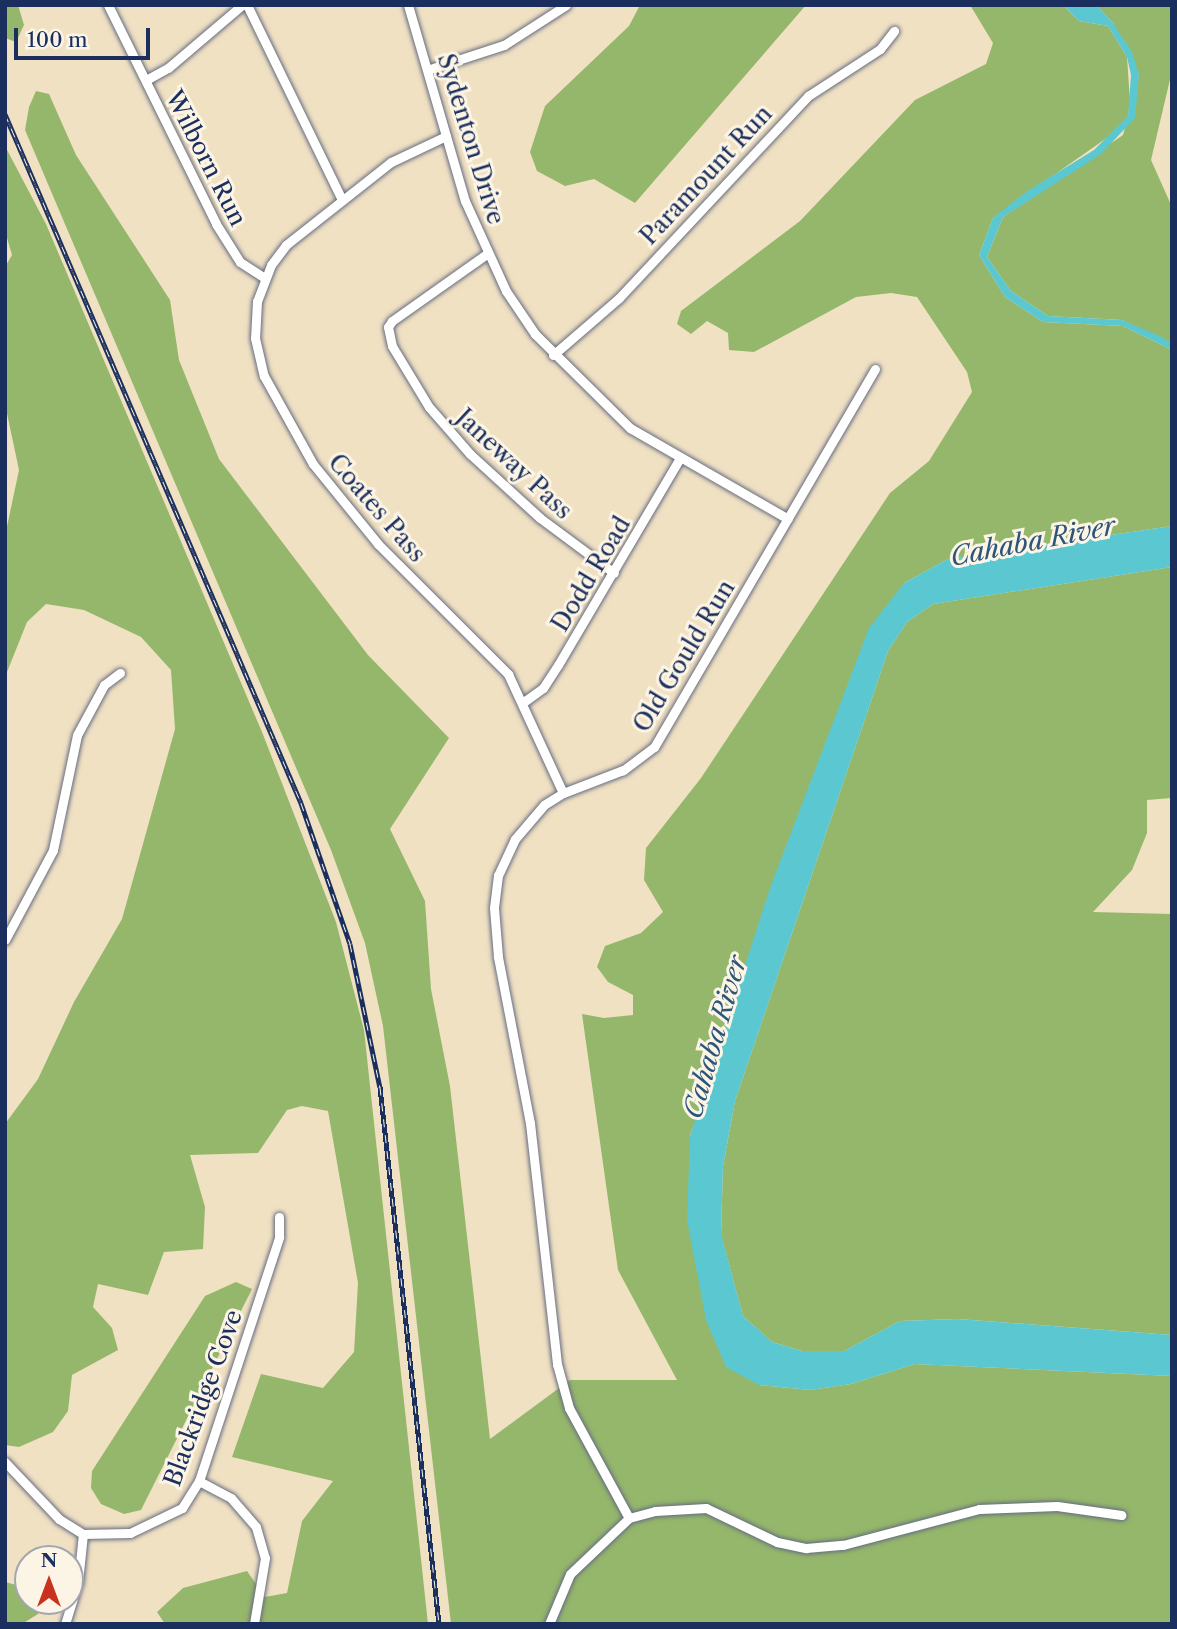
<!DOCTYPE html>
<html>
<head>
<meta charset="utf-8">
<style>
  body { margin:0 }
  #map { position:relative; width:1177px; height:1629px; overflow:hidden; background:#f1e1c3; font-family:"Libre Caslon Text",serif }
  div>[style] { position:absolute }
  .forest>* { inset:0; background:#95b76b }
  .water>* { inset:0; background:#5bc8d1 }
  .roads { filter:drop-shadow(0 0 2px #666d81) drop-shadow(0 0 2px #666d81) }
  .minor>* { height:9px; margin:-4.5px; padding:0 4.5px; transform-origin:4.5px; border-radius:4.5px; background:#fff }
  .rail>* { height:5px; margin-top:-2.5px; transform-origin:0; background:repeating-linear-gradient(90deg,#fcf5e5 0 8px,#1b2f5e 0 16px); box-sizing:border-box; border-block:2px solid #1b2f5e }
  span { translate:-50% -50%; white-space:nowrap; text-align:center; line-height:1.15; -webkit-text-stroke:6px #fcf5e5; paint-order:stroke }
  .street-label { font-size:24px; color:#1b2f5e }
  .water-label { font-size:26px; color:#2b557b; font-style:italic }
  .frame { position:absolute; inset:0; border:7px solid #1b2f5e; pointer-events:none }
  .north { position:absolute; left:14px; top:1545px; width:70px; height:70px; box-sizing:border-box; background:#fcf5e5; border:2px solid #a2a6af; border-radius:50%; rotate:0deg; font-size:19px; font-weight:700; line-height:28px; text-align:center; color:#1b2f5e }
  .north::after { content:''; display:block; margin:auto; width:24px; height:32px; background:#c8321e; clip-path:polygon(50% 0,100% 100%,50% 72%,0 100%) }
  .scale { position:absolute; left:14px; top:28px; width:136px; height:32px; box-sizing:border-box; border:4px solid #1b2f5e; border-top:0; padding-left:9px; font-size:21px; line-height:24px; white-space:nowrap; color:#1b2f5e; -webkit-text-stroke:5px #fcf5e5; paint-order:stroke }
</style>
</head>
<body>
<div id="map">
  <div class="forest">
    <div style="clip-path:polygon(5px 5px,18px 5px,24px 25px,16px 42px,5px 38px)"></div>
    <div style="clip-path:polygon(640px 5px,806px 5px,635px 203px,594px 179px,565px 186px,537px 171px,530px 152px,545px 106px,629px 26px)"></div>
    <div style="clip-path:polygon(970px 5px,1063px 5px,1079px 21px,1108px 26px,1127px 57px,1130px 101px,1128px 116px,1118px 130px,993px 218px,979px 255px,1005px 297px,1043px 322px,1123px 326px,1172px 350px,1172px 526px,948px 559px,904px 583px,690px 1135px,759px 1385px,810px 1390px,851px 1384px,915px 1364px,1172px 1376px,1172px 1624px,451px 1624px,383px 1026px,365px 943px,331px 850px,25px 130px,29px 107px,36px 91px,49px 94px,76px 155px,170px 300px,179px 360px,219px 459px,368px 655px,449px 738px,390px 829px,425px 901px,431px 989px,450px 1086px,490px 1439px,570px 1380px,677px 1380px,618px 1270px,582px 1014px,604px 1018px,633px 1015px,633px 995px,608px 982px,597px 967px,605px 946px,641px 933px,663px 912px,644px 880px,646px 848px,701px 778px,890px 493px,929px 461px,972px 392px,967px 372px,917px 297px,891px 293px,856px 297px,754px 352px,729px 350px,728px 333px,707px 321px,691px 334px,677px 324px,681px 311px,800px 221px,915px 100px,986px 64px,993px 43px)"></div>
    <div style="clip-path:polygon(1096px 5px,1172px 5px,1172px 71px,1151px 160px,1172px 207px,1172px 344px,1122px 320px,1048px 316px,1011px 291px,987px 257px,1003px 217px,1123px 135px,1139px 76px,1113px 23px)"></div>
    <div style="clip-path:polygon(5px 146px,46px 224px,262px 732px,336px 922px,364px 1030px,428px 1624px,165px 1624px,157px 1612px,183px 1588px,247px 1571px,265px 1597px,287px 1593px,302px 1521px,333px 1481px,232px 1457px,261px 1374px,323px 1388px,354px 1352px,358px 1283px,328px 1111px,302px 1106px,287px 1110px,258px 1153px,190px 1155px,205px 1207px,203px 1249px,164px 1252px,148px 1295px,98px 1284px,93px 1307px,112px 1328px,118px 1350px,72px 1375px,68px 1411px,53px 1432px,19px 1447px,5px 1445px,5px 1124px,38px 1079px,74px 1002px,122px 919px,175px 729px,171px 670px,141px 637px,84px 610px,46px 604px,27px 622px,5px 677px,5px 536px,19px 470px,5px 404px,5px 267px,12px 255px,5px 231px)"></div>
    <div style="clip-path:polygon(1172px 567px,1172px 798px,1147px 800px,1147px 833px,1132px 870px,1093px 912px,1172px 914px,1172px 1335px,958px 1319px,900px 1321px,844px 1351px,802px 1351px,772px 1342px,743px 1316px,721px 1235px,723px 1166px,735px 1101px,888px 651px,907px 622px,933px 604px)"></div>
    <div style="clip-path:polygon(236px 1282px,252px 1289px,141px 1510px,124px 1514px,101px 1504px,91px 1488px,92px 1471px,205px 1296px)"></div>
    <div style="clip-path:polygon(5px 1582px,28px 1588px,28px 1601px,44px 1601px,38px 1614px,22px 1624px,5px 1624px)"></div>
  </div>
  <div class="water">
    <div style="clip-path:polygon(1063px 5px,1096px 5px,1113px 23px,1132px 52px,1139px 75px,1135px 118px,1101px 154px,1003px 217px,987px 257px,1011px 291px,1048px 316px,1122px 320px,1162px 337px,1172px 344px,1172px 350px,1123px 326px,1043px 322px,1005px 297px,979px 255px,993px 218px,1026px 192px,1094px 150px,1128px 116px,1131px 75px,1127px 57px,1108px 26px,1079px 21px)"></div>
    <div style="clip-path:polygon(1172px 526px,1172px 567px,933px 604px,907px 622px,888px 651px,735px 1101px,723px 1166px,721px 1234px,743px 1316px,772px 1342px,802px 1351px,844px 1351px,900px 1321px,958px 1319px,1172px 1335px,1172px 1376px,915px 1364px,851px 1384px,810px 1390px,759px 1385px,726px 1367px,706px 1320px,687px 1220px,690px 1136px,770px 888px,869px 628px,904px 583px,948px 559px)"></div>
  </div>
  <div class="roads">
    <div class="minor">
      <div style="left:108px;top:5px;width:244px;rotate:63.7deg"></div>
      <div style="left:216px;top:224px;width:45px;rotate:57.7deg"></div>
      <div style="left:240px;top:262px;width:30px;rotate:33deg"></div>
      <div style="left:247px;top:5px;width:215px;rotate:64deg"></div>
      <div style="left:408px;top:5px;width:204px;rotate:73.8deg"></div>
      <div style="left:465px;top:201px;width:99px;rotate:65.5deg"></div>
      <div style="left:506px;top:291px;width:52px;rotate:56deg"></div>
      <div style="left:535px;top:334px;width:134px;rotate:44.7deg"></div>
      <div style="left:630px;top:428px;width:182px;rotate:29.9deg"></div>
      <div style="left:430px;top:69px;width:78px;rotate:-18deg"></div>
      <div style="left:504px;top:45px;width:74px;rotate:-32.8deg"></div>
      <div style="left:146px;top:80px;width:25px;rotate:-29deg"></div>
      <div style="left:168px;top:68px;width:97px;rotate:-40.4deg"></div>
      <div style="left:446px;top:136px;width:61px;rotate:154.7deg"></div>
      <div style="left:391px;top:162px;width:134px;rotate:141.7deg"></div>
      <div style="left:286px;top:245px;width:25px;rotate:127deg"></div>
      <div style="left:271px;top:265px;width:39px;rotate:111deg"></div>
      <div style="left:257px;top:301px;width:37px;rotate:93deg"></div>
      <div style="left:255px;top:338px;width:39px;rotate:77deg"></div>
      <div style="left:264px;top:376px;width:101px;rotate:60.9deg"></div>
      <div style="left:313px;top:464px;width:103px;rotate:50.9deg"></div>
      <div style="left:378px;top:544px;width:184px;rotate:45deg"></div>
      <div style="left:508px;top:674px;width:131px;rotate:65.2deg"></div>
      <div style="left:488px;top:253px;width:118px;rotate:144.7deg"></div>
      <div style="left:392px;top:321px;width:7px;rotate:124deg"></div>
      <div style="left:388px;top:327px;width:19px;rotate:78deg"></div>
      <div style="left:392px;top:346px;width:71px;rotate:58.8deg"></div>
      <div style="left:429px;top:407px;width:62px;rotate:48.9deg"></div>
      <div style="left:470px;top:454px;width:95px;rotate:42.4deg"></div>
      <div style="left:540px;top:518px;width:92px;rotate:36.6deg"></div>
      <div style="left:553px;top:355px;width:87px;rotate:-40.8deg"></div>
      <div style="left:619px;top:298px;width:277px;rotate:-46.9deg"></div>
      <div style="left:808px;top:96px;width:86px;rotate:-33.1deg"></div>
      <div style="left:880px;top:49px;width:23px;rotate:-52deg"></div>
      <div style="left:875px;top:369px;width:438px;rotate:120.3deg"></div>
      <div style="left:654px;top:747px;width:39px;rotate:143deg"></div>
      <div style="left:623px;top:770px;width:64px;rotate:159deg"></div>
      <div style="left:563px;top:793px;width:22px;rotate:148deg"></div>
      <div style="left:544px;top:805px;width:45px;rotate:130.5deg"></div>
      <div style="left:515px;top:839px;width:40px;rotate:115deg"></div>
      <div style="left:498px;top:875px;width:33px;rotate:97deg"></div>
      <div style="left:494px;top:908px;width:49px;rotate:85.3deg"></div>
      <div style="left:498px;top:957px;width:169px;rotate:79.1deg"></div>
      <div style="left:530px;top:1123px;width:243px;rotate:83.6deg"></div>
      <div style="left:557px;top:1364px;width:46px;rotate:74.7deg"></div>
      <div style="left:569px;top:1408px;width:125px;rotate:61.4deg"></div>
      <div style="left:629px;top:1518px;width:27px;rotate:-15deg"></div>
      <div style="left:655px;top:1511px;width:51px;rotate:-3.4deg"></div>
      <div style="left:706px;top:1508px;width:79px;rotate:25.6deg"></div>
      <div style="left:777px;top:1542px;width:30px;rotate:12deg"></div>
      <div style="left:806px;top:1548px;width:37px;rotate:-5deg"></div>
      <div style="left:843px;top:1545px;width:141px;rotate:-14.8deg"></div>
      <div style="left:979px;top:1509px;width:78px;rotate:-2.2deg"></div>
      <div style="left:1057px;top:1506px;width:65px;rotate:8deg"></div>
      <div style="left:525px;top:701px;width:22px;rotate:-36deg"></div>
      <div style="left:543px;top:688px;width:27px;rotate:-57deg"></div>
      <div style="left:558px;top:665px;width:240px;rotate:-59.5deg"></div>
      <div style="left:5px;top:940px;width:102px;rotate:-61.9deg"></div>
      <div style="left:53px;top:850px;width:117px;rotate:-78.2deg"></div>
      <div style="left:77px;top:735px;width:57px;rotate:-61.6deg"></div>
      <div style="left:104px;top:685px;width:20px;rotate:-37deg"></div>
      <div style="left:5px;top:1462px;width:79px;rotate:46.5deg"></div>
      <div style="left:59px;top:1519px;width:28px;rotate:32deg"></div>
      <div style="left:83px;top:1534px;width:47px;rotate:-1.2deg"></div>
      <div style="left:130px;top:1533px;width:58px;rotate:-25.7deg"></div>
      <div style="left:182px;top:1508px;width:32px;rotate:-58deg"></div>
      <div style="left:199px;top:1481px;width:257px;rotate:-71.8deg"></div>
      <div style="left:279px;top:1237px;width:20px;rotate:-90deg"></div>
      <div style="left:199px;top:1481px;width:36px;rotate:28deg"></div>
      <div style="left:231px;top:1498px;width:38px;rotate:49deg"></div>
      <div style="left:256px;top:1527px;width:32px;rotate:74deg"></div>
      <div style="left:265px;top:1558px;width:67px;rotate:99.5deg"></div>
      <div style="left:65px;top:1624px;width:44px;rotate:-72.8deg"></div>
      <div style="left:78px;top:1582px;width:48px;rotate:-84.1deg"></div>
      <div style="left:549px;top:1624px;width:54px;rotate:-67.2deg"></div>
      <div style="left:570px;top:1574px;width:81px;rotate:-43.5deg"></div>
    </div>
  </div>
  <div class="rail">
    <div style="left:5px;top:114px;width:750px;rotate:66.75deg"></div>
    <div style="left:301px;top:803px;width:149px;rotate:70.8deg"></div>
    <div style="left:350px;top:944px;width:146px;rotate:78.2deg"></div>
    <div style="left:380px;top:1087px;width:540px;rotate:83.73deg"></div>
  </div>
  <div class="street-label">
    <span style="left:471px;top:139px;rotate:73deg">Sydenton Drive</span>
    <span style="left:206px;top:158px;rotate:63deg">Wilborn Run</span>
    <span style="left:706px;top:175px;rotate:-47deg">Paramount Run</span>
    <span style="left:514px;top:464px;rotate:43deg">Janeway Pass</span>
    <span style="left:377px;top:508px;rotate:49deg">Coates Pass</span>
    <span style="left:591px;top:574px;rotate:-59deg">Dodd Road</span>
    <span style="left:684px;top:656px;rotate:-59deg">Old Gould Run</span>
    <span style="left:203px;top:1398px;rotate:-70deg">Blackridge Cove</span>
  </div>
  <div class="water-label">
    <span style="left:1033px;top:542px;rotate:-11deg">Cahaba River</span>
    <span style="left:716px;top:1037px;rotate:-74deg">Cahaba River</span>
  </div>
  <div class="frame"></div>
  <div class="north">N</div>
  <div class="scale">100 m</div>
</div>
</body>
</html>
